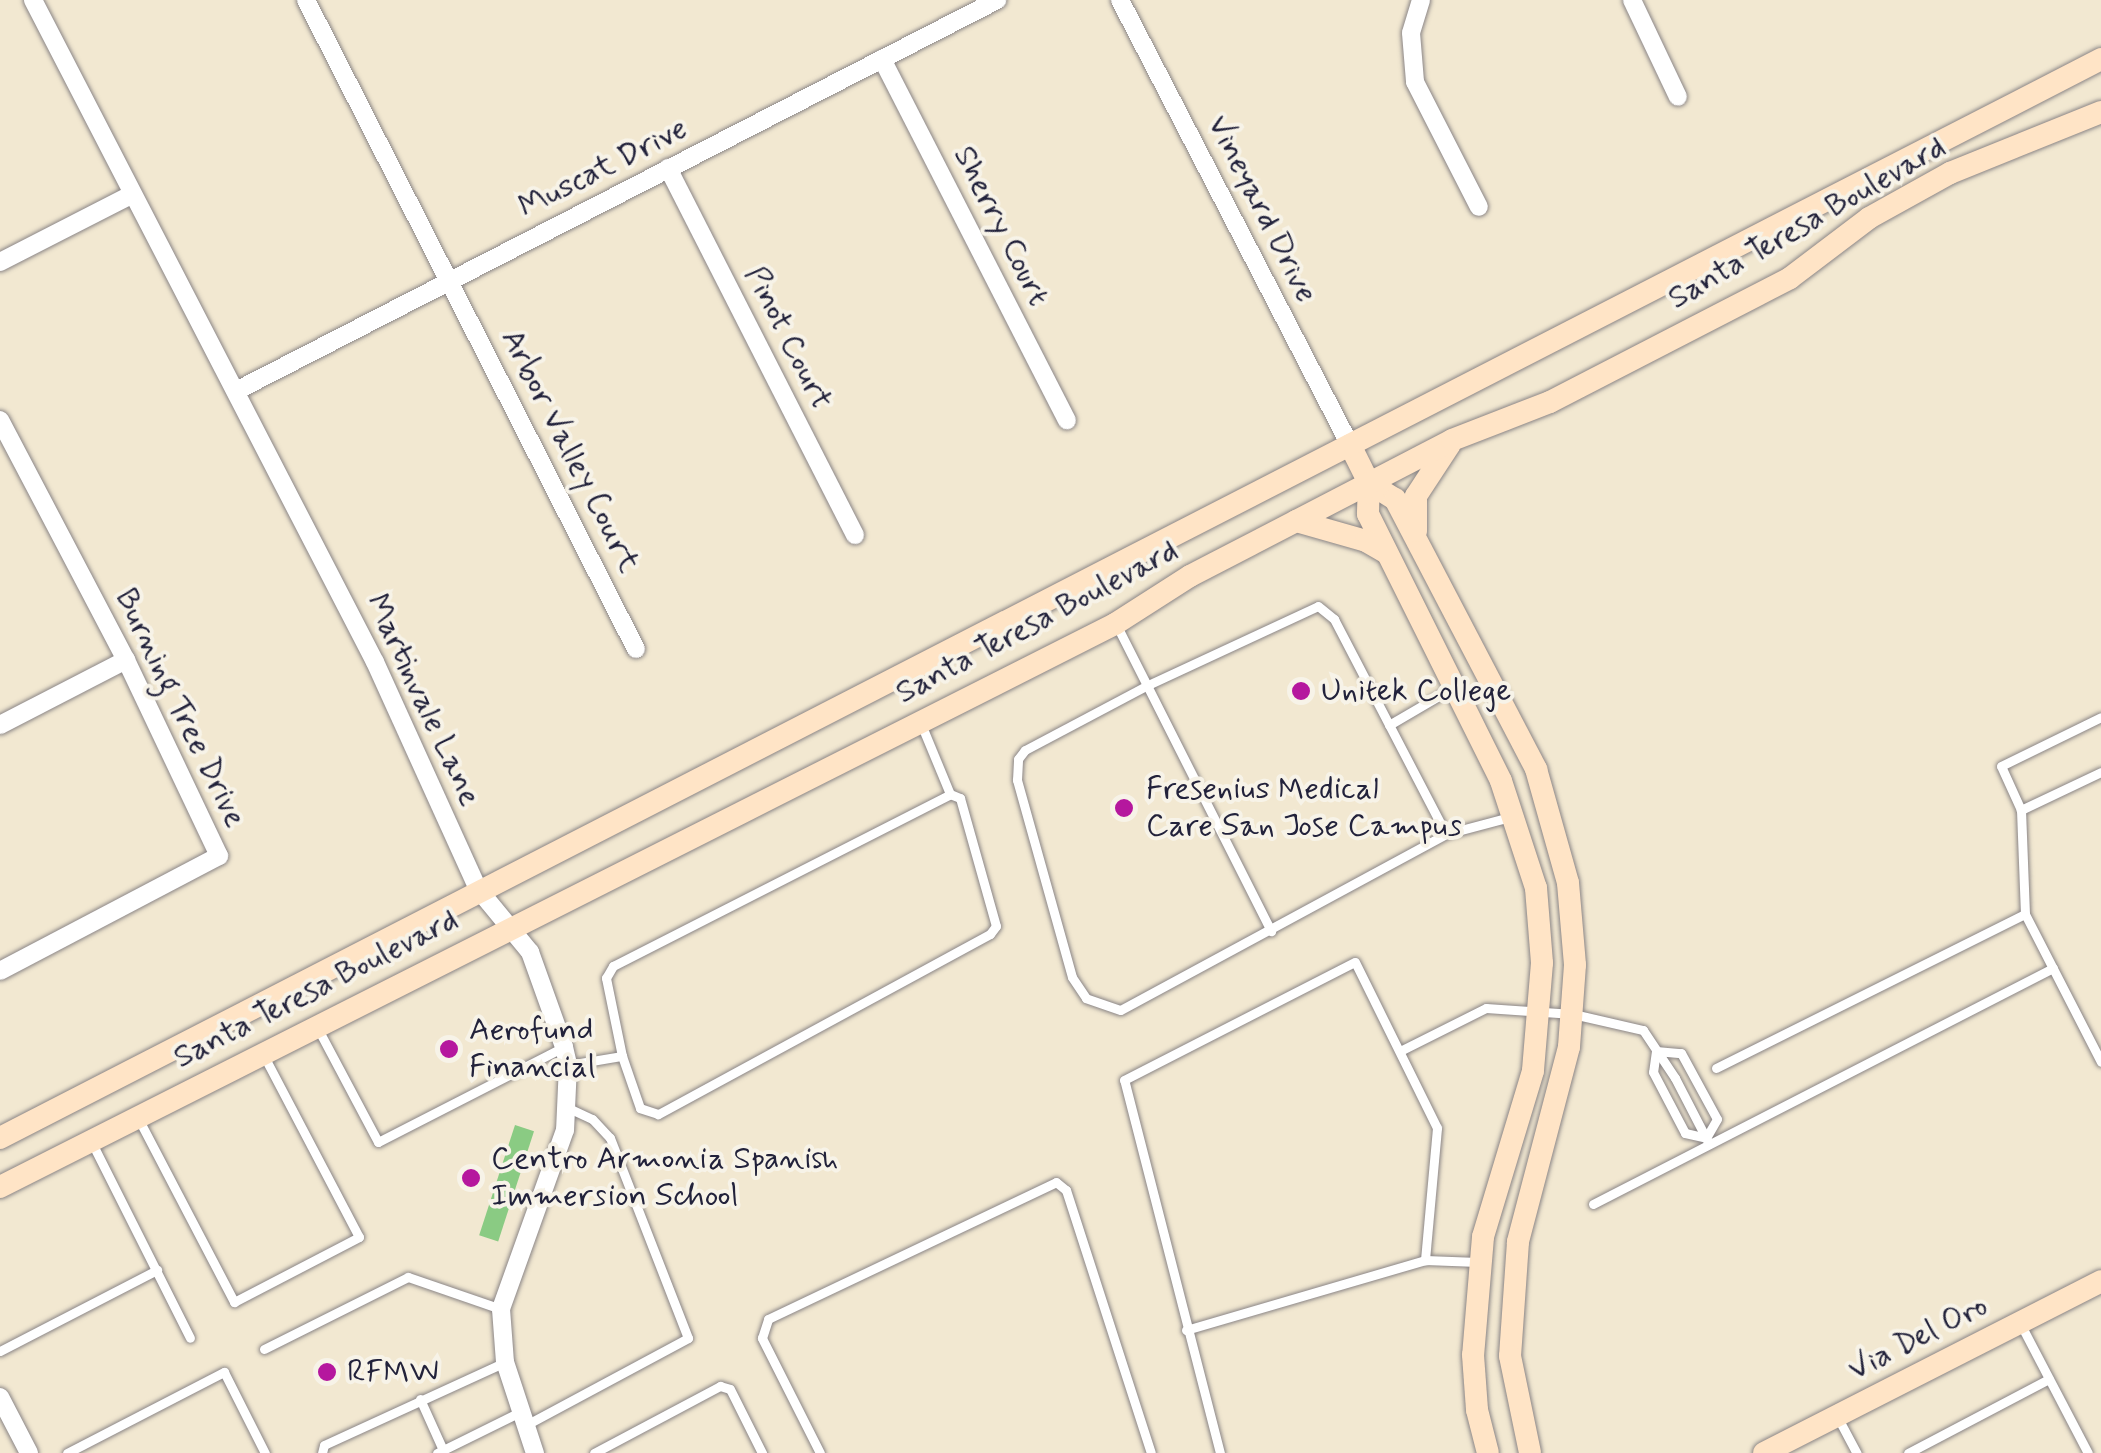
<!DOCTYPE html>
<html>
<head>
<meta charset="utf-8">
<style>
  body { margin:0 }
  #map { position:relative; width:2101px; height:1453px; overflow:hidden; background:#f2e8d1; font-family:Mynerve,sans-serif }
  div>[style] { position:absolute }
  .green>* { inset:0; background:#8acb83; transform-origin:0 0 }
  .roads { filter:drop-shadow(0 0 2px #8a8586) drop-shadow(0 0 2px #8a8586) }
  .lane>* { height:9px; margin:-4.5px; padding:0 4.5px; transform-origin:4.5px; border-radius:4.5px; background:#fff }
  .street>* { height:18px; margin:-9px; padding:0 9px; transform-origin:9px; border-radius:9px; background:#fff }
  .secondary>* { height:22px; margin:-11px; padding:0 11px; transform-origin:11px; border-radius:11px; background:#ffe4c6 }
  .dots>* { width:28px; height:28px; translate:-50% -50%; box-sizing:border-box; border:5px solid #f7f3e8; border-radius:50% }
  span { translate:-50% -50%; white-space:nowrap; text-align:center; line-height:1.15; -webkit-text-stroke:8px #f7f3e8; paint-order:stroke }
  .street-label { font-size:32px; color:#22223b }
  .poi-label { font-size:32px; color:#22223b }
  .left { translate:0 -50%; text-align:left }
</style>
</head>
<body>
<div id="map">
  <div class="green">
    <div style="left:515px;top:1125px;width:20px;height:116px;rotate:18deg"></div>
  </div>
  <div class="roads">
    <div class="lane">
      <div style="left:1318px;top:606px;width:21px;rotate:39deg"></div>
      <div style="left:1334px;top:619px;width:242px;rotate:62.5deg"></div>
      <div style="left:1446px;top:834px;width:370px;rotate:151.6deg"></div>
      <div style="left:1120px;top:1010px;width:36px;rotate:-161deg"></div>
      <div style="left:1086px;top:998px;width:25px;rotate:-124deg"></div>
      <div style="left:1072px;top:977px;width:205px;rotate:-105.6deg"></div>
      <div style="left:1017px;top:780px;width:21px;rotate:-87deg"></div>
      <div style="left:1018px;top:759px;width:11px;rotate:-52deg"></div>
      <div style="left:1025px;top:750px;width:139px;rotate:-27.9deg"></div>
      <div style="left:1148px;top:685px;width:187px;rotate:-24.9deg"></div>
      <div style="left:1117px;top:626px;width:342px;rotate:63.2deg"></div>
      <div style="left:921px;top:724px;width:76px;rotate:67.5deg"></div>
      <div style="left:1389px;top:725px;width:75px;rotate:-30.3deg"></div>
      <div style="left:2101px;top:772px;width:89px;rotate:154.6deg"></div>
      <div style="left:2021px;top:810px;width:104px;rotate:87.8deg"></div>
      <div style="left:2025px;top:914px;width:166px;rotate:62.8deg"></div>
      <div style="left:2021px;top:810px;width:48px;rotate:-114.4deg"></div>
      <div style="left:2001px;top:766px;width:111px;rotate:-26.1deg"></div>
      <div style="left:1446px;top:834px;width:66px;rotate:-14.9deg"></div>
      <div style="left:318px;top:1029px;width:128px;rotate:62deg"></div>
      <div style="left:378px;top:1142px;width:209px;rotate:-27.1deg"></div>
      <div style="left:1400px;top:1051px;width:96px;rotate:-26.6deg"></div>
      <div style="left:1486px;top:1008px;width:87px;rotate:3.9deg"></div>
      <div style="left:1573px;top:1014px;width:72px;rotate:12.9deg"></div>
      <div style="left:1643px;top:1030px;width:58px;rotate:56.3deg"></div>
      <div style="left:1675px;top:1078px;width:74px;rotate:62.7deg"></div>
      <div style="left:1656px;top:1051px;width:25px;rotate:5deg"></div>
      <div style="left:1681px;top:1053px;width:75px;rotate:61.4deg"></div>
      <div style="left:1717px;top:1119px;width:22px;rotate:120deg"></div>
      <div style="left:1656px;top:1051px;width:21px;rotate:98deg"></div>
      <div style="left:1653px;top:1072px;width:69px;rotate:62.3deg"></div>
      <div style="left:1685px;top:1133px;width:22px;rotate:13deg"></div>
      <div style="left:568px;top:1065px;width:55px;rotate:-9.5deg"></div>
      <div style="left:622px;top:1056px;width:80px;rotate:-101.6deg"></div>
      <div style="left:606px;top:978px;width:14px;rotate:-60deg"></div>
      <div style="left:613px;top:966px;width:378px;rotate:-27deg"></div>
      <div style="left:950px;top:794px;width:11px;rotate:22deg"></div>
      <div style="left:960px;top:798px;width:133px;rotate:74.3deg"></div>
      <div style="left:996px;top:926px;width:10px;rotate:127deg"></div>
      <div style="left:990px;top:934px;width:378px;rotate:151.5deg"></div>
      <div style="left:658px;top:1114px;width:19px;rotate:-162deg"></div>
      <div style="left:640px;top:1108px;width:55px;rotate:-109.1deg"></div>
      <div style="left:1716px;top:1068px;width:345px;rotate:-26.5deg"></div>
      <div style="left:138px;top:1118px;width:208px;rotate:62.4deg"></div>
      <div style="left:234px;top:1302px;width:141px;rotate:-27.5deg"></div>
      <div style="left:359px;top:1237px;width:207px;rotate:-117.7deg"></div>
      <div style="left:92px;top:1143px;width:218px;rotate:63.3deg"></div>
      <div style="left:1593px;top:1204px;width:517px;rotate:-27.16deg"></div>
      <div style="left:2021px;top:1325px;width:144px;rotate:62.4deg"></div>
      <div style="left:1186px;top:1330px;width:249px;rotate:-16.3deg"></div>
      <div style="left:1425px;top:1260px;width:53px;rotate:2.2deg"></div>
      <div style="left:264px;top:1349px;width:161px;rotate:-26.6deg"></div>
      <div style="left:408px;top:1277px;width:98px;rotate:19deg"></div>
      <div style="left:0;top:1351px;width:177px;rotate:-27.3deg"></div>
      <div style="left:420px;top:1399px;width:56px;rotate:65.7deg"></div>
      <div style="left:1838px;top:1418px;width:40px;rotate:62deg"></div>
      <div style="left:526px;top:1425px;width:184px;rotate:-28.2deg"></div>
      <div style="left:688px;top:1338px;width:215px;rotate:-111.3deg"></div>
      <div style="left:610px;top:1138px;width:26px;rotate:-133deg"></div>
      <div style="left:592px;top:1119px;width:26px;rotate:-155deg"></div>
      <div style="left:67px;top:1453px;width:177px;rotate:-27.3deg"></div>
      <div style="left:224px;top:1372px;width:91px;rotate:63.2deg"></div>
      <div style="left:322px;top:1453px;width:8px;rotate:-76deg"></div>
      <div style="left:324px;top:1445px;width:199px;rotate:-24.6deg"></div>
      <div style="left:437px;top:1453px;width:90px;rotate:-26.3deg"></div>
      <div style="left:594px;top:1453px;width:143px;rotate:-28deg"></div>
      <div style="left:720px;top:1386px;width:10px;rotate:17deg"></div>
      <div style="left:730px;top:1389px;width:72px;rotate:63.4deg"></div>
      <div style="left:820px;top:1453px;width:129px;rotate:-116.8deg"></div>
      <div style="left:762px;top:1338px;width:20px;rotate:-72deg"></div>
      <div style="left:768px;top:1319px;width:319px;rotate:-25.4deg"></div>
      <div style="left:1056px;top:1182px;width:13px;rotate:39deg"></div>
      <div style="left:1066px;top:1190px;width:276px;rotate:72.1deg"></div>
      <div style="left:1220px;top:1453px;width:385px;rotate:-104.4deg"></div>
      <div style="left:1124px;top:1080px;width:259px;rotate:-27.1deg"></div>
      <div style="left:1355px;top:962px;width:185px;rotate:63.7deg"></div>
      <div style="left:1437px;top:1128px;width:133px;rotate:95.2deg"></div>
      <div style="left:1908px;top:1453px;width:159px;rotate:-27.7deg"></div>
    </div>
    <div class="street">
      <div style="left:33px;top:0;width:745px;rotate:62.68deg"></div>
      <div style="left:375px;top:662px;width:249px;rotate:65.6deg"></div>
      <div style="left:478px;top:889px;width:82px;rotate:50.5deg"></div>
      <div style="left:530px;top:952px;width:101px;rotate:70.3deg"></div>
      <div style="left:564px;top:1047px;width:18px;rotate:77deg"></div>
      <div style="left:568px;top:1065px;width:65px;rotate:92.6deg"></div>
      <div style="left:565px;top:1130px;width:190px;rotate:109.7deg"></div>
      <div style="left:501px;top:1309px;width:53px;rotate:85.7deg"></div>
      <div style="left:505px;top:1362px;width:96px;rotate:71.8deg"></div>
      <div style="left:306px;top:0;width:728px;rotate:63.05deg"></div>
      <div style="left:1120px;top:0;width:501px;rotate:62.67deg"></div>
      <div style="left:1421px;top:0;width:34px;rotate:107deg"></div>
      <div style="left:1411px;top:33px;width:49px;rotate:85.3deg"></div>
      <div style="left:1415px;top:82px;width:140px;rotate:62.9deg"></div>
      <div style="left:1632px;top:0;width:107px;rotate:64.6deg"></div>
      <div style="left:882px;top:59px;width:406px;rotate:62.9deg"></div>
      <div style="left:668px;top:168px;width:412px;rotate:63deg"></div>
      <div style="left:0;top:262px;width:149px;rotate:-27.1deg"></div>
      <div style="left:236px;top:391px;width:856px;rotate:-27.19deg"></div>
      <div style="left:0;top:420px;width:271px;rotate:62.3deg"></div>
      <div style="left:126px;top:660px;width:217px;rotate:64.6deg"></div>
      <div style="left:219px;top:856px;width:247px;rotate:152.3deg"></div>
      <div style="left:0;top:725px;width:142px;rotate:-27.3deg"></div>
      <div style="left:0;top:1397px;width:63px;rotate:62.6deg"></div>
    </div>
    <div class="secondary">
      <div style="left:1350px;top:445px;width:42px;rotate:63.4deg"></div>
      <div style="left:1369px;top:483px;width:31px;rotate:92deg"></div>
      <div style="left:1368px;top:514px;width:298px;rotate:63.5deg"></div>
      <div style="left:1501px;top:781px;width:113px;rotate:71.9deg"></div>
      <div style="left:1536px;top:888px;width:75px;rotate:85.4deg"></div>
      <div style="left:1542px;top:963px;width:108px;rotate:94.8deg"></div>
      <div style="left:1533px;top:1071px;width:173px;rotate:106.8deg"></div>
      <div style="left:1483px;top:1237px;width:118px;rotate:94.8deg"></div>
      <div style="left:1473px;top:1355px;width:55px;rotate:85.8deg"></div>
      <div style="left:1477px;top:1410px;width:44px;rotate:75.7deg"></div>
      <div style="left:1369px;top:483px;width:31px;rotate:32deg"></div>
      <div style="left:1395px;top:499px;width:305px;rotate:62.4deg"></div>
      <div style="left:1536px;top:769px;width:118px;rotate:74.3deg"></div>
      <div style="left:1568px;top:883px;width:82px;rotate:85.1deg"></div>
      <div style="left:1575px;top:965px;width:82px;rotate:94.2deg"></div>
      <div style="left:1569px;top:1047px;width:202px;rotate:104.7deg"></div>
      <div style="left:1518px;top:1242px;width:114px;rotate:94deg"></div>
      <div style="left:1510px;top:1356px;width:99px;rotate:78.3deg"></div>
      <div style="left:1296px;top:521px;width:73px;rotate:15.9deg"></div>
      <div style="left:1366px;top:541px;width:24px;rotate:30deg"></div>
      <div style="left:1416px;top:531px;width:35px;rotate:-90deg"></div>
      <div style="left:1416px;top:496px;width:62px;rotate:-56.8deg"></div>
      <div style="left:0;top:1138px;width:2362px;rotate:-27.18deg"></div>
      <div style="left:0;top:1187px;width:1249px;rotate:-26.79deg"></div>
      <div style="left:1115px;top:624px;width:89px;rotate:-32.6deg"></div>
      <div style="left:1190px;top:576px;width:295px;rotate:-27.4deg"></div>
      <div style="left:1452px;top:440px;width:105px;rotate:-21.2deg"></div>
      <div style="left:1550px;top:402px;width:270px;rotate:-27.3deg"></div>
      <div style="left:1790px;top:278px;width:99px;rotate:-37.2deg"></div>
      <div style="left:1869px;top:218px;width:93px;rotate:-29.1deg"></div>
      <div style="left:1950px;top:173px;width:163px;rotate:-22deg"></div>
      <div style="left:1764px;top:1453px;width:378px;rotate:-27deg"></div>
    </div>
  </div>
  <div class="dots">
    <div style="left:1301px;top:691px;background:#b5179e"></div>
    <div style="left:1124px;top:808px;background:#b5179e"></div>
    <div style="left:449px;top:1049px;background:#b5179e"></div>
    <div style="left:471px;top:1178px;background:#b5179e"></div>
    <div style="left:327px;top:1372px;background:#b5179e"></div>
  </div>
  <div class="street-label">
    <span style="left:603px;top:168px;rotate:-27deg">Muscat Drive</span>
    <span style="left:1262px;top:209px;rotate:63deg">Vineyard Drive</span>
    <span style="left:1807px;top:223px;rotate:-30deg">Santa Teresa Boulevard</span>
    <span style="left:1001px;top:226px;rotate:63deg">Sherry Court</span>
    <span style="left:788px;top:338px;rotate:63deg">Pinot Court</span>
    <span style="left:570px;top:451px;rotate:63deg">Arbor Valley Court</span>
    <span style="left:1037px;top:622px;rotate:-28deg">Santa Teresa Boulevard</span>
    <span style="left:423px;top:700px;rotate:65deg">Martinvale Lane</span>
    <span style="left:180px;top:708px;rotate:64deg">Burning Tree Drive</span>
    <span style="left:316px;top:989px;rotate:-27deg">Santa Teresa Boulevard</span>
    <span style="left:1918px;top:1338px;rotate:-27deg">Via Del Oro</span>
  </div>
  <div class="poi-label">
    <span class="left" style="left:1321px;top:691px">Unitek College</span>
    <span class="left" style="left:1146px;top:808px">Fresenius Medical<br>Care San Jose Campus</span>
    <span class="left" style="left:469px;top:1049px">Aerofund<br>Financial</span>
    <span class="left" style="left:491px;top:1178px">Centro Armonia Spanish<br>Immersion School</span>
    <span class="left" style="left:347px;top:1372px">RFMW</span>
  </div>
</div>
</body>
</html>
